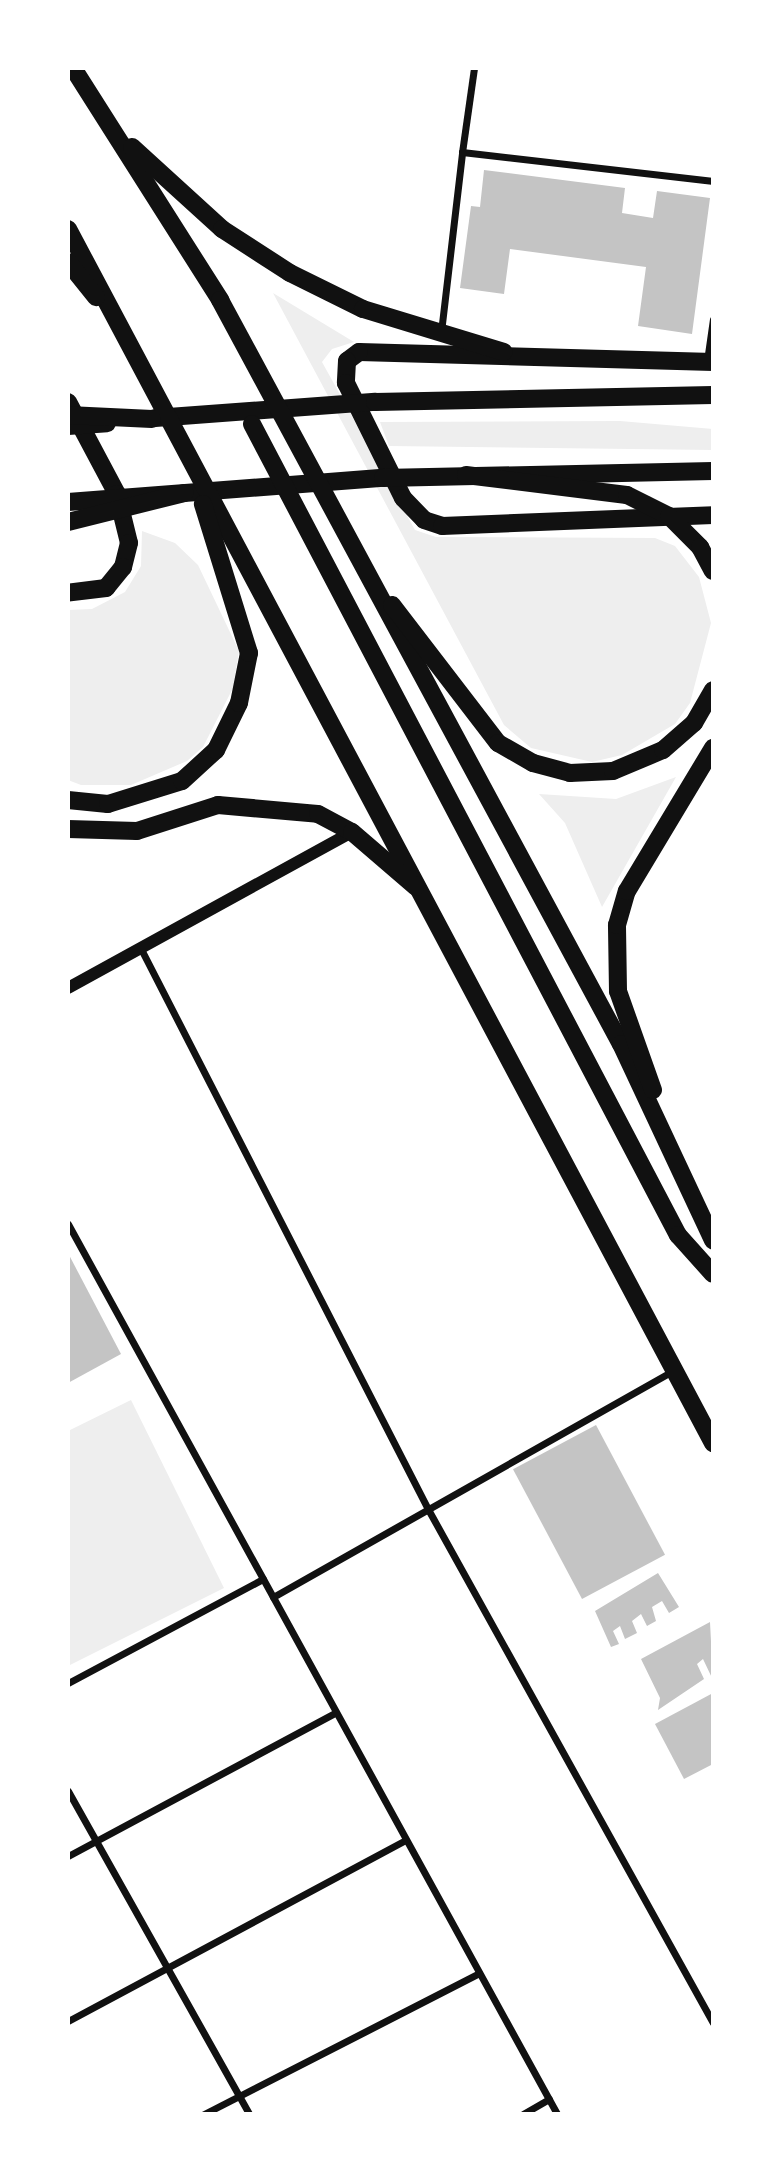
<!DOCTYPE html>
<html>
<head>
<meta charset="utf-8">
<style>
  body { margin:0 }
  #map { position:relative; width:781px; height:2182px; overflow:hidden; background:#fff; font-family:Figtree,sans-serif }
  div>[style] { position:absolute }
  .green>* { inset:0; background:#eee }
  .building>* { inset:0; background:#c4c4c4; transform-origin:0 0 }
  .minor>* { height:7px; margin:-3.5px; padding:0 3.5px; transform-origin:3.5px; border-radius:3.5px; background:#111 }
  .tertiary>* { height:12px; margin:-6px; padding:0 6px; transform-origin:6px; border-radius:6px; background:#111 }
  .primary>* { height:18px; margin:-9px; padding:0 9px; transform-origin:9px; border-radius:9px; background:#111 }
  .trunk>* { height:18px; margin:-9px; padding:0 9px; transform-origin:9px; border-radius:9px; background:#111 }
  span { translate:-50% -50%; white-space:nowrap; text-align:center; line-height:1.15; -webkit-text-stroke:5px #fff; paint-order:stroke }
  .frame { position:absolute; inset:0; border:70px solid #fff; pointer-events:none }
</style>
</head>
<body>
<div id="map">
  <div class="green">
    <div style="clip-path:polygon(273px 293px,354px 342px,332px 349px,322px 362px,415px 530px,436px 537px,655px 538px,675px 546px,699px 577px,711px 623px,690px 703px,675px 724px,622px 755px,592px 762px,531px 748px,504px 725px)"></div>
    <div style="clip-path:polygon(620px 421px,713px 429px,713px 450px,389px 446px,380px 422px)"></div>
    <div style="clip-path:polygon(142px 531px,175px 543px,198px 565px,239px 651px,233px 688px,203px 747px,187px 761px,131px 785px,81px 785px,68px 780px,68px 610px,92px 609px,125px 592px,141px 566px)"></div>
    <div style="clip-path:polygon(676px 777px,602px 907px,565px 823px,539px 794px,616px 799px)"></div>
    <div style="clip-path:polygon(131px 1400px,224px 1588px,68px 1666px,68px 1431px)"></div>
  </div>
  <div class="building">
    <div style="clip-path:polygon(484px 170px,625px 188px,622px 213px,653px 218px,657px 191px,710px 198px,692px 334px,638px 326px,646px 267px,510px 249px,504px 294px,460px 288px,471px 206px,480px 207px)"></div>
    <div style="clip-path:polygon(68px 1253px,121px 1354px,68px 1383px)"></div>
    <div style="left:596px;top:1425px;width:147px;height:94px;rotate:62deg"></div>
    <div style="clip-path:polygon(658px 1573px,679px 1607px,669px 1613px,662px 1601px,652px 1607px,656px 1621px,647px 1626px,641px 1614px,632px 1621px,637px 1633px,625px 1639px,620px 1626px,613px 1631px,619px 1644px,611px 1647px,595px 1611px)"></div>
    <div style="clip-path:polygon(710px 1622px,713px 1680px,703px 1659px,697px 1664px,704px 1679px,658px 1710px,660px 1698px,641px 1659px)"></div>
    <div style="clip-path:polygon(713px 1693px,713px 1764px,684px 1779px,655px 1724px)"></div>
  </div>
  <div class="minor">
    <div style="left:474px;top:68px;width:85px;rotate:98.1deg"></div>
    <div style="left:462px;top:152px;width:253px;rotate:6.6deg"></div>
    <div style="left:441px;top:332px;width:181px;rotate:-83.3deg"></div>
    <div style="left:707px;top:361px;width:42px;rotate:-81.9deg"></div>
    <div style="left:141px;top:949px;width:631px;rotate:62.87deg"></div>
    <div style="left:429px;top:1511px;width:585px;rotate:60.98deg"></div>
    <div style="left:68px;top:1224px;width:1015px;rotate:61.21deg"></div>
    <div style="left:273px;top:1597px;width:461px;rotate:-29.5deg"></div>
    <div style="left:68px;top:1683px;width:221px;rotate:-28.1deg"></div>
    <div style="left:68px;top:1791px;width:370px;rotate:60.7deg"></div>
    <div style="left:68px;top:1856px;width:304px;rotate:-28.2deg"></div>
    <div style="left:68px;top:2021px;width:383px;rotate:-28.2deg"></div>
    <div style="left:204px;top:2114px;width:309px;rotate:-27.1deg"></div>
    <div style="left:523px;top:2114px;width:30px;rotate:-30deg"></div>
  </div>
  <div class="tertiary">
    <div style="left:68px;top:988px;width:324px;rotate:-28.8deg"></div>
  </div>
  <div class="primary">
    <div style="left:713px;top:362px;width:354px;rotate:-178.4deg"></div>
    <div style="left:359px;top:352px;width:15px;rotate:143deg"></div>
    <div style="left:347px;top:361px;width:22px;rotate:93deg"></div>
    <div style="left:346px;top:383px;width:128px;rotate:63.6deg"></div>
    <div style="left:403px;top:498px;width:30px;rotate:46deg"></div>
    <div style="left:424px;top:520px;width:19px;rotate:18deg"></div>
    <div style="left:442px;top:526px;width:271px;rotate:-2.3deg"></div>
    <div style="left:68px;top:402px;width:104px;rotate:62deg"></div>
    <div style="left:117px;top:494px;width:50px;rotate:76.2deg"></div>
    <div style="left:129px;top:543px;width:25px;rotate:104deg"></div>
    <div style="left:123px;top:567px;width:27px;rotate:129deg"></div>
    <div style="left:106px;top:588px;width:38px;rotate:173deg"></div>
    <div style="left:155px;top:418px;width:221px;rotate:-4.2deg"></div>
    <div style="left:375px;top:402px;width:338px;rotate:-1.2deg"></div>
    <div style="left:68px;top:426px;width:39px;rotate:-4deg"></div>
    <div style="left:68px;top:502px;width:316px;rotate:-4.4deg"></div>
    <div style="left:383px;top:478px;width:330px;rotate:-1.2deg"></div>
  </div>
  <div class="trunk">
    <div style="left:73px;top:68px;width:275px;rotate:57.6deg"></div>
    <div style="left:220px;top:300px;width:845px;rotate:61.68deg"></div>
    <div style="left:621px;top:1044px;width:217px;rotate:64.9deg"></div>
    <div style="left:132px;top:147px;width:122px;rotate:42.3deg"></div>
    <div style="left:222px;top:229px;width:81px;rotate:32.9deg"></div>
    <div style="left:290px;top:273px;width:81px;rotate:26.3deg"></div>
    <div style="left:363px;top:309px;width:147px;rotate:17deg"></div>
    <div style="left:68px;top:229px;width:1375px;rotate:62.02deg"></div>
    <div style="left:68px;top:262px;width:45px;rotate:51.3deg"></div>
    <div style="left:68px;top:415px;width:84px;rotate:2.7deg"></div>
    <div style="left:252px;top:424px;width:916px;rotate:62.29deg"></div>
    <div style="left:678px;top:1235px;width:52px;rotate:48.1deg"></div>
    <div style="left:466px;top:475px;width:162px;rotate:7.1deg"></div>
    <div style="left:627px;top:495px;width:47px;rotate:26.6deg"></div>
    <div style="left:669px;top:516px;width:44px;rotate:45deg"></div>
    <div style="left:700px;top:547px;width:27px;rotate:62deg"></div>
    <div style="left:68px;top:522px;width:120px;rotate:-14deg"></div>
    <div style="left:392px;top:605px;width:174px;rotate:52.5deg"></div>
    <div style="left:498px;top:743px;width:40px;rotate:29.7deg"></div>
    <div style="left:533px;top:763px;width:38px;rotate:15deg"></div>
    <div style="left:570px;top:773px;width:43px;rotate:-2.7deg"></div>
    <div style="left:613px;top:771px;width:54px;rotate:-22.8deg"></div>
    <div style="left:663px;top:750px;width:41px;rotate:-41.1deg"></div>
    <div style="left:694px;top:723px;width:38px;rotate:-60deg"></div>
    <div style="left:68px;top:800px;width:40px;rotate:5.7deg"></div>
    <div style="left:108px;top:804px;width:77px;rotate:-17.3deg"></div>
    <div style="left:182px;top:781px;width:46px;rotate:-42.4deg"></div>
    <div style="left:216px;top:750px;width:52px;rotate:-63.9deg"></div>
    <div style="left:239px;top:703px;width:51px;rotate:-78.7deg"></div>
    <div style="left:249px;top:653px;width:156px;rotate:-107.2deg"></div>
    <div style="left:68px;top:829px;width:69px;rotate:1.7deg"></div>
    <div style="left:137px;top:831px;width:85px;rotate:-17.8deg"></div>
    <div style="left:218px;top:805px;width:100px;rotate:5.1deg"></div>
    <div style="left:318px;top:814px;width:38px;rotate:28deg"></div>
    <div style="left:352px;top:832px;width:84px;rotate:40.7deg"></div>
    <div style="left:653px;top:1090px;width:105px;rotate:-109.5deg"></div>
    <div style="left:618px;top:991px;width:66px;rotate:-90.9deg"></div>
    <div style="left:617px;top:925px;width:35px;rotate:-74deg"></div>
    <div style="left:627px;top:891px;width:167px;rotate:-59deg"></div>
  </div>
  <div class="frame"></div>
</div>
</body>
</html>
